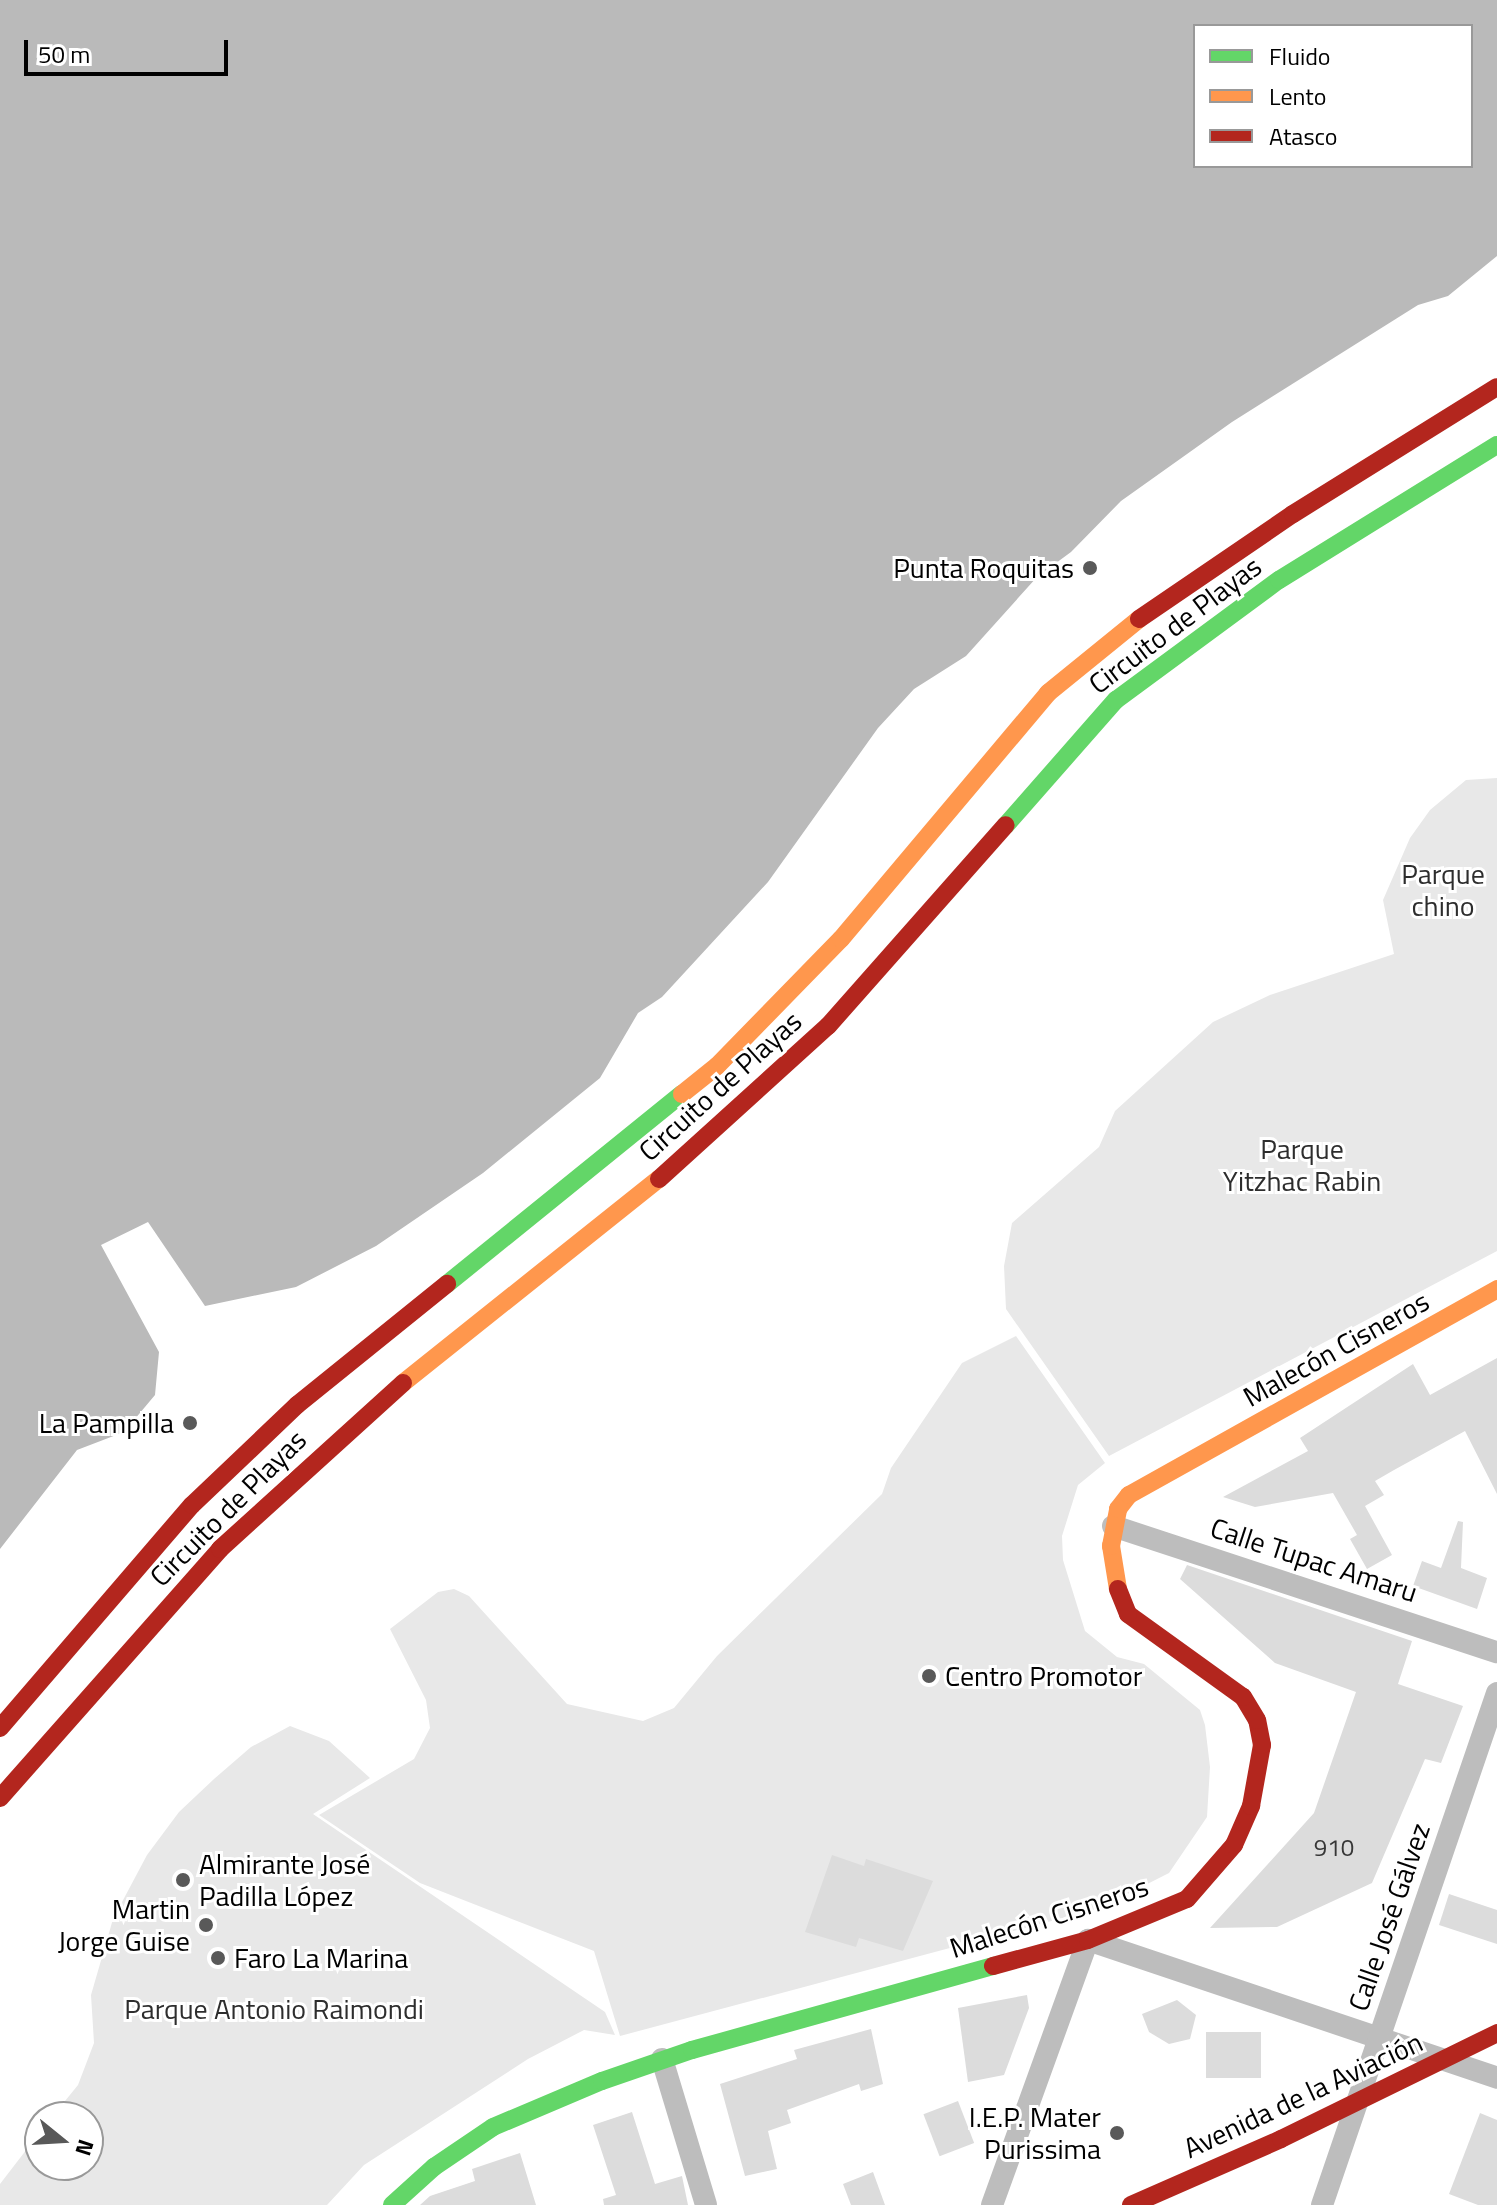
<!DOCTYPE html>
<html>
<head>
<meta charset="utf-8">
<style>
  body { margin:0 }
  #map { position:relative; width:1497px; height:2205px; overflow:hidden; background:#fff; font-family:"Titillium Web",sans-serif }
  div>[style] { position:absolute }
  .green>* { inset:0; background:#e8e8e8 }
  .water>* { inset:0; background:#bababa }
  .building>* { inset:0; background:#dcdcdc; transform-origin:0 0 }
  .street>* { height:22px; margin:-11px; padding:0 11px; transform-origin:11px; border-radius:11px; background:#bdbdbd }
  .fast>* { height:18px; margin:-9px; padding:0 9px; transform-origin:9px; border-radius:9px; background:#63d668 }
  .slow>* { height:18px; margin:-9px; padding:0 9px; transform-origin:9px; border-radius:9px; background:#ff974d }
  .jam>* { height:18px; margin:-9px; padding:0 9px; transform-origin:9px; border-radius:9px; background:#b3261e }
  .dots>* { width:22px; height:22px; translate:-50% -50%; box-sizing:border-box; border:4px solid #fff; border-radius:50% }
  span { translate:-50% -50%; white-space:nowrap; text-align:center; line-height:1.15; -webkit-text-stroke:6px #fff; paint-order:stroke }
  .number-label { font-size:24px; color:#373737 }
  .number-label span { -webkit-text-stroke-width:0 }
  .poi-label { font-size:28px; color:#000 }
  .right { translate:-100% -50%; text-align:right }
  .left { translate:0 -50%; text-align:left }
  .street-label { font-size:28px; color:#000 }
  .park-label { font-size:28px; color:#2d2d2d }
  .legend { position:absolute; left:1193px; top:24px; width:280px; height:144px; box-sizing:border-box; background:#fff; border:2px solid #999; margin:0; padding:10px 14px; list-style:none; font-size:24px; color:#000 }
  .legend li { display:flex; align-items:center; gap:16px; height:40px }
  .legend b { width:40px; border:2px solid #999 }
  .north { position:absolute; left:24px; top:2101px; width:80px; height:80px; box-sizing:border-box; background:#fff; border:2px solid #999; border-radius:50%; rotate:108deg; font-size:22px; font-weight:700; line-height:32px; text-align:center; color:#000 }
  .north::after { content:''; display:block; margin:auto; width:28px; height:36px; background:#595959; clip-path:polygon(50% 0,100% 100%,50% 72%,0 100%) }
  .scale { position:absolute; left:24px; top:40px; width:204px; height:36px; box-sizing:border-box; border:4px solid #000; border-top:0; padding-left:10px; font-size:24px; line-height:28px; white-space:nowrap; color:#000; -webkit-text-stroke:6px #fff; paint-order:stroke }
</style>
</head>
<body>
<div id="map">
  <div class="green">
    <div style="clip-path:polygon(1497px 778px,1497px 1251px,1109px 1456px,1006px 1309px,1004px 1266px,1012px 1223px,1099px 1147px,1115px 1111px,1213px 1022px,1270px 995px,1394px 954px,1383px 900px,1410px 838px,1430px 810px,1466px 780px)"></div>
    <div style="clip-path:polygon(1016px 1336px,1105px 1463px,1078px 1485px,1062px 1536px,1063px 1560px,1085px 1631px,1117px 1657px,1144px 1664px,1200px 1710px,1205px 1725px,1210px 1767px,1207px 1817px,1169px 1873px,1100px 1908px,620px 2036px,594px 1951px,420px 1883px,319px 1815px,414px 1759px,430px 1728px,426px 1700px,390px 1629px,438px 1592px,454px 1589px,469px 1596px,567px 1704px,643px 1721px,674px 1708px,717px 1656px,882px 1494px,891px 1468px,962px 1363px)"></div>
    <div style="clip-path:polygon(290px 1726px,329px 1741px,370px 1778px,313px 1814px,605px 2012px,615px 2035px,584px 2030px,528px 2059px,364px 2165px,327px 2205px,0 2205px,0 2184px,40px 2132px,40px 2165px,88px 2165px,88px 2117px,52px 2117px,78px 2085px,94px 2043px,91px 1995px,113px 1919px,147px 1855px,179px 1812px,214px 1779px,251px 1747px)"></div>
  </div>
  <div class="water">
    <div style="clip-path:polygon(evenodd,0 0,1497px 0,1497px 256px,1448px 296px,1418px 305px,1232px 422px,1121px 501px,1071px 552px,1037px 577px,966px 656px,914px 689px,878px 728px,768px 882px,662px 997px,638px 1013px,600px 1078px,483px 1173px,376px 1246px,296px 1287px,205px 1306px,148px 1222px,101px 1245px,159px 1352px,155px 1395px,124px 1432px,77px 1450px,0 1549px,0 0,1195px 26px,1471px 26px,1471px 166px,1195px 166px,1195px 26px)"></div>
  </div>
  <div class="building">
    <div style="clip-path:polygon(1497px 1358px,1497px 1494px,1465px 1431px,1394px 1470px,1375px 1481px,1384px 1495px,1365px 1506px,1392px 1555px,1367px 1569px,1350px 1539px,1357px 1535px,1333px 1493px,1255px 1507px,1223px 1497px,1308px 1451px,1300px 1438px,1413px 1364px,1430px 1395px)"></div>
    <div style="clip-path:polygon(1458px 1521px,1463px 1522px,1461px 1568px,1487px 1578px,1477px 1609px,1413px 1586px,1422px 1561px,1441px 1568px)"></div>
    <div style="clip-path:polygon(1187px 1565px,1412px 1641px,1398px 1684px,1463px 1706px,1441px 1763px,1425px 1759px,1372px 1883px,1277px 1927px,1210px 1928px,1314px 1813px,1356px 1692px,1275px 1663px,1180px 1579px)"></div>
    <div style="clip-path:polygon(832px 1855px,864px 1866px,866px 1859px,933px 1881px,903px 1951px,859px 1938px,856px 1947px,805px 1932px)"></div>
    <div style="clip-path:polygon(1449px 1894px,1497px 1910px,1497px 1944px,1439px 1925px)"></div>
    <div style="clip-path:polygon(1027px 1995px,1029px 2008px,1004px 2075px,968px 2082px,958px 2008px)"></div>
    <div style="clip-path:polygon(1177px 2000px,1196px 2015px,1190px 2039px,1169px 2044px,1149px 2032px,1142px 2014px)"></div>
    <div style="clip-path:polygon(871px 2029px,883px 2084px,861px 2091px,859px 2084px,787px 2110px,791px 2123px,768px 2131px,777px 2169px,745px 2176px,720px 2084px,797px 2059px,794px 2050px)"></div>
    <div style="left:1206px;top:2032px;width:55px;height:46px"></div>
    <div style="left:958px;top:2101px;width:45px;height:37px;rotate:69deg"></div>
    <div style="clip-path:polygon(632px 2112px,655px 2184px,682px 2176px,688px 2205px,604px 2205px,603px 2199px,616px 2195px,593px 2125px)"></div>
    <div style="clip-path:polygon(1480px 2113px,1497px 2120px,1497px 2205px,1478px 2205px,1449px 2194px)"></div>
    <div style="clip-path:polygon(520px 2153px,536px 2205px,420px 2205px,430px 2196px,475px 2181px,472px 2169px)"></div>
    <div style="clip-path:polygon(873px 2172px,885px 2205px,851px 2205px,843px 2184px)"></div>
  </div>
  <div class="street">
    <div style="left:1113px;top:1526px;width:404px;rotate:18.2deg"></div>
    <div style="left:662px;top:2059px;width:152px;rotate:73.2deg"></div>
    <div style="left:992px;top:2205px;width:282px;rotate:-70.1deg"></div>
    <div style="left:1088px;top:1940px;width:432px;rotate:18.6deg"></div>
    <div style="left:1322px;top:2205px;width:541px;rotate:-71.13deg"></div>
  </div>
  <div class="fast">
    <div style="left:1006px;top:825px;width:167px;rotate:-48.7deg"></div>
    <div style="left:1116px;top:700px;width:202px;rotate:-36.4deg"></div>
    <div style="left:1279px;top:580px;width:256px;rotate:-31.8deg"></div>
    <div style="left:447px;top:1284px;width:302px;rotate:-39deg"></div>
    <div style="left:392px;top:2205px;width:57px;rotate:-42.1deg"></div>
    <div style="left:434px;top:2167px;width:71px;rotate:-34.1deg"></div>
    <div style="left:493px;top:2127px;width:118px;rotate:-22.9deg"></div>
    <div style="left:602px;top:2081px;width:95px;rotate:-19deg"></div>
    <div style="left:692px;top:2050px;width:313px;rotate:-15.6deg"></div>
  </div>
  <div class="slow">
    <div style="left:682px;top:1094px;width:45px;rotate:-38.7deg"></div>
    <div style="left:717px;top:1066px;width:177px;rotate:-45.7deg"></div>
    <div style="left:841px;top:939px;width:322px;rotate:-49.9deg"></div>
    <div style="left:1048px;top:693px;width:117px;rotate:-39.1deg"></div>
    <div style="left:403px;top:1383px;width:327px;rotate:-38.6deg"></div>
    <div style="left:1118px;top:1589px;width:44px;rotate:-99.2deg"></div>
    <div style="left:1111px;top:1546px;width:38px;rotate:-79deg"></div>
    <div style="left:1118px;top:1509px;width:18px;rotate:-52deg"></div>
    <div style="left:1129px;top:1495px;width:422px;rotate:-29.2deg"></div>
  </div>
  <div class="jam">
    <div style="left:1139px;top:619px;width:186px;rotate:-34.3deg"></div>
    <div style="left:1293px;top:514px;width:240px;rotate:-31.9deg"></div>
    <div style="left:659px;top:1179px;width:228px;rotate:-42.2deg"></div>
    <div style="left:828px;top:1026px;width:268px;rotate:-48.5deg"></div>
    <div style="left:0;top:1728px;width:294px;rotate:-49.3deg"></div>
    <div style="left:192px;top:1505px;width:145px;rotate:-43.6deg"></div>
    <div style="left:297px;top:1405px;width:193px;rotate:-38.9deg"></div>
    <div style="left:0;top:1798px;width:332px;rotate:-48.5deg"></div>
    <div style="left:220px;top:1549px;width:247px;rotate:-42.2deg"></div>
    <div style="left:993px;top:1966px;width:98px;rotate:-15.3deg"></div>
    <div style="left:1088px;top:1940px;width:107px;rotate:-22.5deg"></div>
    <div style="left:1187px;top:1899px;width:72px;rotate:-49deg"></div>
    <div style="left:1234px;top:1845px;width:43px;rotate:-66.4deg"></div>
    <div style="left:1251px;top:1806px;width:62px;rotate:-79.8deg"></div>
    <div style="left:1262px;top:1745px;width:25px;rotate:-101deg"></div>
    <div style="left:1257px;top:1720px;width:27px;rotate:-121deg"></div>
    <div style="left:1243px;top:1697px;width:142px;rotate:-144.2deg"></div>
    <div style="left:1128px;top:1614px;width:27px;rotate:-112deg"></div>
    <div style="left:1131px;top:2205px;width:164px;rotate:-23.7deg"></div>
    <div style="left:1281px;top:2139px;width:241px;rotate:-26.1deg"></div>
  </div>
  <div class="dots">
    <div style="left:1090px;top:568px;background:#595959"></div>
    <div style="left:190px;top:1423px;background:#595959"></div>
    <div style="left:929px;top:1676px;background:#595959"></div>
    <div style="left:183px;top:1880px;background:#595959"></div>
    <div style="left:206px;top:1925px;background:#595959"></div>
    <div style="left:218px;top:1958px;background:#595959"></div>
    <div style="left:1117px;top:2133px;background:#595959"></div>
  </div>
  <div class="number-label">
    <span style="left:1334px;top:1848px">910</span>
  </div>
  <div class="poi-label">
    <span class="right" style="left:1074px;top:568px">Punta Roquitas</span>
    <span class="right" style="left:174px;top:1423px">La Pampilla</span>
    <span class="left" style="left:945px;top:1676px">Centro Promotor</span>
    <span class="left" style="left:199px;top:1880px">Almirante José<br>Padilla López</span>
    <span class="right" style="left:190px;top:1925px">Martin<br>Jorge Guise</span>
    <span class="left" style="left:234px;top:1958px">Faro La Marina</span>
    <span class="right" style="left:1101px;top:2133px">I.E.P. Mater<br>Purissima</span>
  </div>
  <div class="street-label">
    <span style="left:1175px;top:625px;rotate:-37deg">Circuito de Playas</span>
    <span style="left:720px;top:1086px;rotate:-42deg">Circuito de Playas</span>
    <span style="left:1336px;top:1349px;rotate:-29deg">Malecón Cisneros</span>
    <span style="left:228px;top:1508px;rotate:-45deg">Circuito de Playas</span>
    <span style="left:1314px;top:1560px;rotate:18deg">Calle Tupac Amaru</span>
    <span style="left:1049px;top:1917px;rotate:-18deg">Malecón Cisneros</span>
    <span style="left:1389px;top:1917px;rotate:-71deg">Calle José Gálvez</span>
    <span style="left:1303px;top:2095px;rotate:-25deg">Avenida de la Aviación</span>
  </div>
  <div class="park-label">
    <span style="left:1443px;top:890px">Parque<br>chino</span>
    <span style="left:1302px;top:1165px">Parque<br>Yitzhac Rabin</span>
    <span style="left:274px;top:2009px">Parque Antonio Raimondi</span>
  </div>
  <ul class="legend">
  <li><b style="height:10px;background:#63d668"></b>Fluido</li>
  <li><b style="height:10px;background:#ff974d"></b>Lento</li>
  <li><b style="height:10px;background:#b3261e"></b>Atasco</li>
  </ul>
  <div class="north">N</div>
  <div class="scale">50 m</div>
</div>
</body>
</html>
